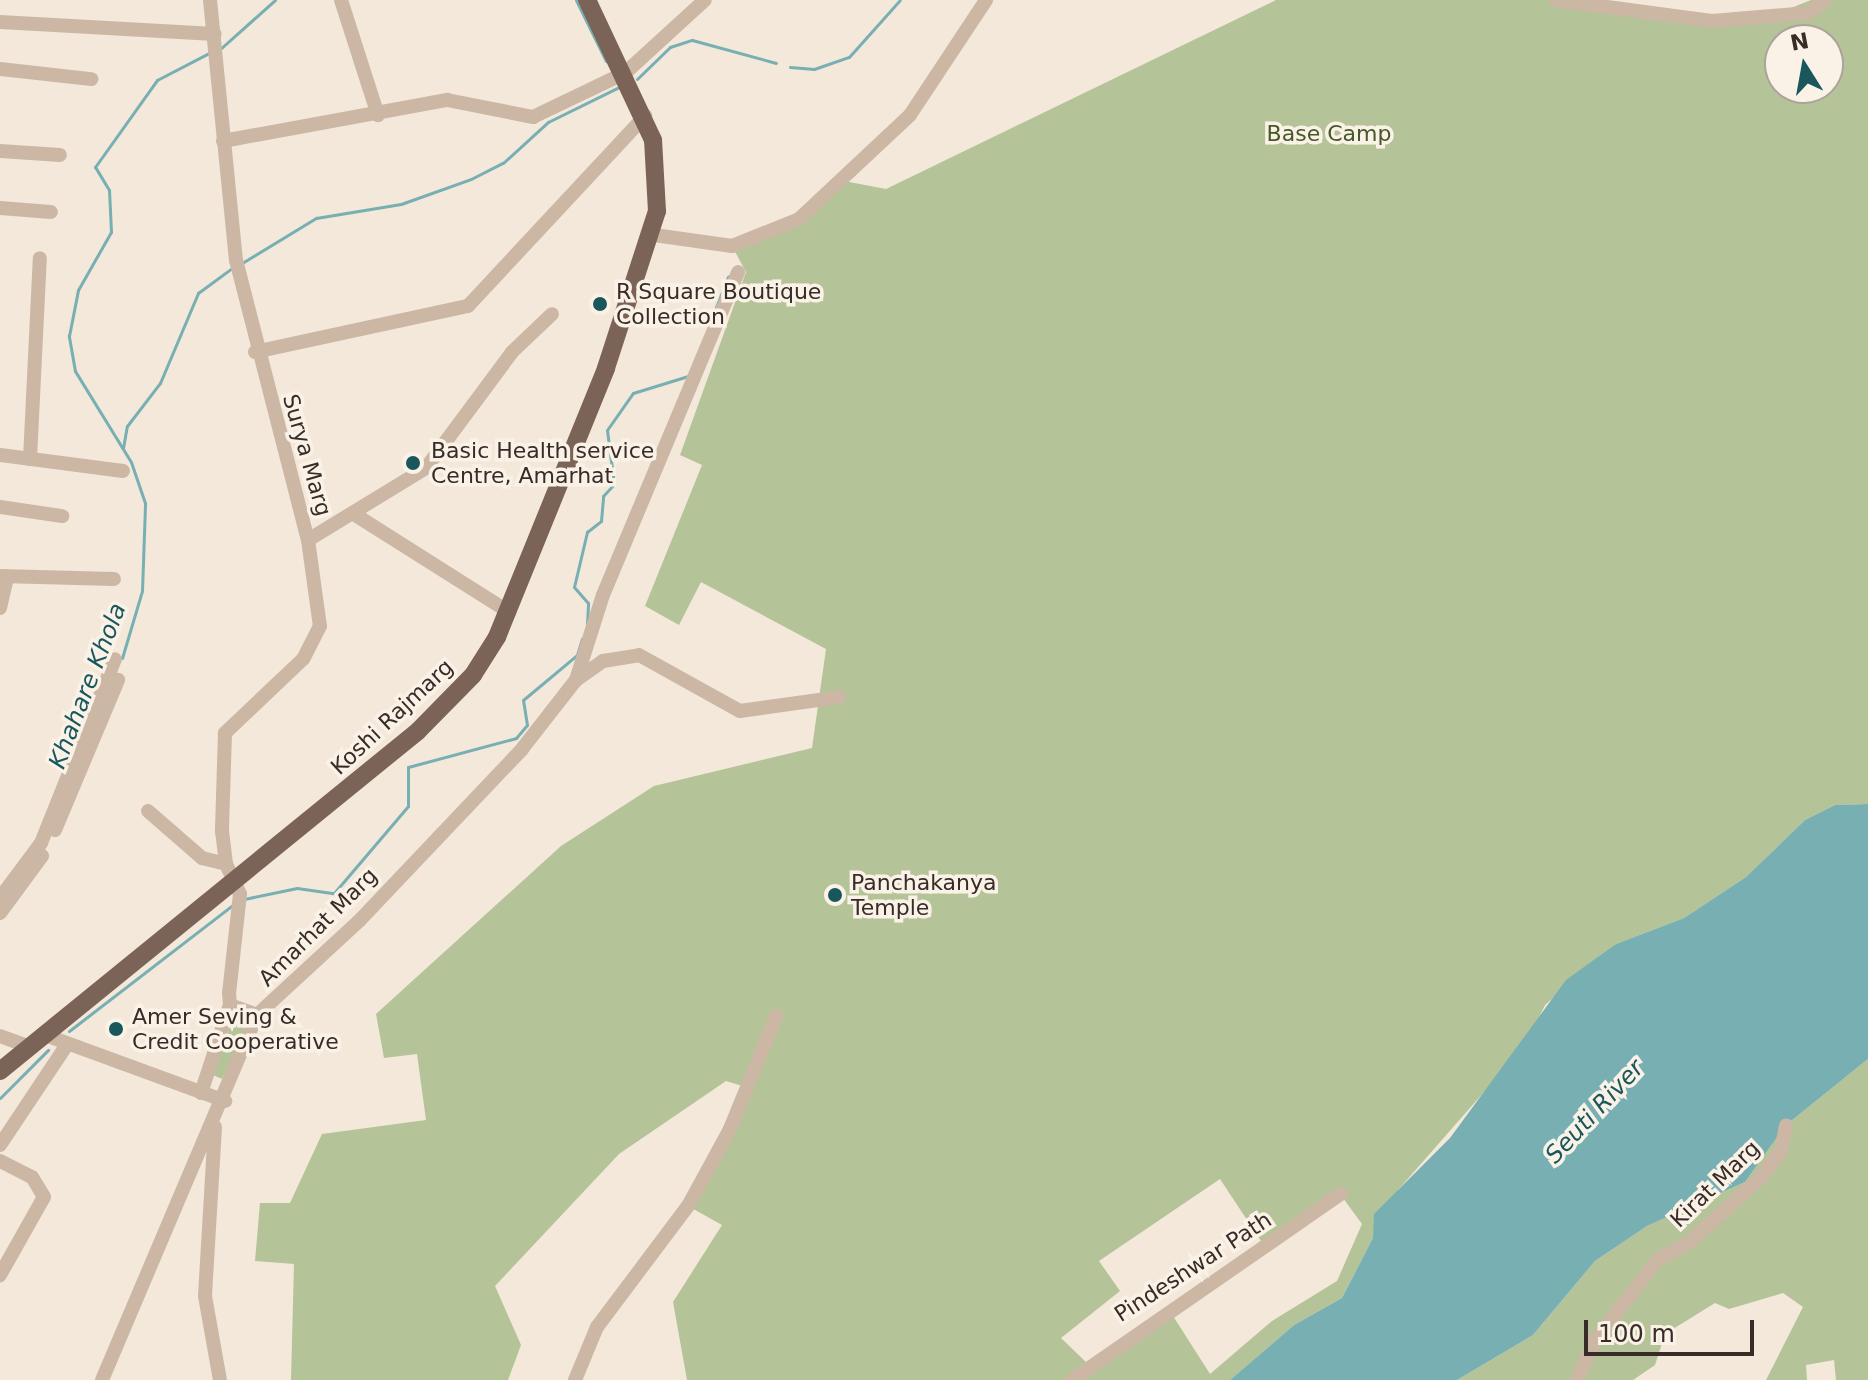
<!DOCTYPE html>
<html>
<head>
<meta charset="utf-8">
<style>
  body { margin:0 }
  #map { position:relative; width:1868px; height:1380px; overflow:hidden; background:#f3e8da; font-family:"DejaVu Sans",sans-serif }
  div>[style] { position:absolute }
  .green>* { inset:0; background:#b5c399 }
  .water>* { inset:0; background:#77afb3 }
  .stream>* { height:3px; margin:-1.5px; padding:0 1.5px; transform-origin:1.5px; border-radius:1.5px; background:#77afb3 }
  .minor>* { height:14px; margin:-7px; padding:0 7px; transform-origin:7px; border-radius:7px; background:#ccb7a5 }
  .major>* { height:18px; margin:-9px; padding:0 9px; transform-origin:9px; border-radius:9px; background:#7b6357 }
  .dots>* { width:22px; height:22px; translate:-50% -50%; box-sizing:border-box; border:4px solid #fbf2e7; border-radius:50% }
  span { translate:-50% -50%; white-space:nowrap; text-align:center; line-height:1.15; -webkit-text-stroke:7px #fbf2e7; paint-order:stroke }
  .park-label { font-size:22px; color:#465829 }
  .poi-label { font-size:22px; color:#372c27 }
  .left { translate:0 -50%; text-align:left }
  .street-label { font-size:22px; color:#372c27 }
  .water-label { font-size:24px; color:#19575c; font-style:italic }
  .north { position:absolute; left:1764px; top:24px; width:80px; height:80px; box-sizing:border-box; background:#fbf2e7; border:2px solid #ada39a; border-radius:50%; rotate:349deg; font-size:22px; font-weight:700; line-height:32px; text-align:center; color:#372c27 }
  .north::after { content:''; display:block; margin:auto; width:28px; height:36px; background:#19575c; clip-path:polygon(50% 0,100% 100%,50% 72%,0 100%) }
  .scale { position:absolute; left:1584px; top:1320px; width:170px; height:36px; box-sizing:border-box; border:4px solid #372c27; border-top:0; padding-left:10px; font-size:24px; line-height:28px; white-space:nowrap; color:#372c27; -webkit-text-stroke:6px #fbf2e7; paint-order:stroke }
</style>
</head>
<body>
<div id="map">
  <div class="green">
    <div style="clip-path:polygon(evenodd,1276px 0,1599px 0,1712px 21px,1764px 19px,1811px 0,1868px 0,1868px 804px,1835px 805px,1805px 820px,1746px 877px,1684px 918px,1616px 944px,1545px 1005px,1526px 1044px,1398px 1190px,1342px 1298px,1294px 1325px,1230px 1380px,687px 1380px,673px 1302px,722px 1225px,688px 1206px,746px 1087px,726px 1081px,619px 1154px,495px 1286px,521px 1345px,508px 1380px,291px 1380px,294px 1264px,255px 1261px,260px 1203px,290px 1203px,322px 1134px,426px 1120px,417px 1054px,384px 1058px,376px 1014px,561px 846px,654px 786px,812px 748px,826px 649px,701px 582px,679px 625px,645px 606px,702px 465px,680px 455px,746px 272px,732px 246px,766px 237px,844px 181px,886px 189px,1276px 0,1780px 40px,1828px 40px,1828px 88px,1780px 88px,1780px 40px,1276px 0,1220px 1179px,1265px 1247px,1340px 1194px,1362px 1224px,1337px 1281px,1272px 1321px,1210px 1374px,1168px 1308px,1088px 1364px,1061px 1338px,1120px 1291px,1099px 1261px,1220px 1179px)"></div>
    <div style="clip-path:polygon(235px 1013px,252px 1016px,222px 1079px,213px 1075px)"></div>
    <div style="clip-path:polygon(1868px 1059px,1868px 1380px,1836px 1380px,1834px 1360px,1806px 1365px,1807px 1380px,1766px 1380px,1803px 1307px,1783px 1293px,1729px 1309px,1715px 1303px,1665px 1334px,1655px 1365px,1633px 1380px,1457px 1380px,1533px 1335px,1595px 1261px,1647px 1226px,1745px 1182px,1786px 1125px)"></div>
  </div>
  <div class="water">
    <div style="clip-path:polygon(1868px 804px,1868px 1059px,1786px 1125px,1745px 1182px,1647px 1226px,1595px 1261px,1533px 1335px,1457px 1380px,1230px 1380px,1294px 1325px,1342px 1298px,1373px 1238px,1374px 1214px,1450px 1138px,1566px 980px,1616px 944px,1684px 918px,1746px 877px,1805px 820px,1835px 805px)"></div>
  </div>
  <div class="stream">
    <div style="left:576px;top:0;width:68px;rotate:63.8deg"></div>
    <div style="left:219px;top:50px;width:75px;rotate:-41.8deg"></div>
    <div style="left:790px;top:67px;width:24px;rotate:5deg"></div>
    <div style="left:814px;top:69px;width:37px;rotate:-19deg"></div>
    <div style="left:849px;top:57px;width:76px;rotate:-48.2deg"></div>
    <div style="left:637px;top:79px;width:46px;rotate:-44.1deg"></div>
    <div style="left:670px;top:47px;width:23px;rotate:-18deg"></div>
    <div style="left:692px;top:40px;width:87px;rotate:15.3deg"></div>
    <div style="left:242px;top:263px;width:87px;rotate:-31.3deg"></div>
    <div style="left:316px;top:218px;width:86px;rotate:-9.4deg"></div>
    <div style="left:401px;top:204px;width:74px;rotate:-19.7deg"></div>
    <div style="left:471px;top:179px;width:36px;rotate:-27deg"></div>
    <div style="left:503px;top:163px;width:61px;rotate:-42.3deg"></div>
    <div style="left:548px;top:122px;width:79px;rotate:-26.2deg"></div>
    <div style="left:709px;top:325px;width:52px;rotate:-68.4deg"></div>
    <div style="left:123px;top:448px;width:22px;rotate:-80deg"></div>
    <div style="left:127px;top:426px;width:54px;rotate:-52.5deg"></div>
    <div style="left:160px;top:383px;width:98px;rotate:-67.1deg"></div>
    <div style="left:198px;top:293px;width:42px;rotate:-36.3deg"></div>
    <div style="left:587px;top:624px;width:21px;rotate:-87deg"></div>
    <div style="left:588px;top:603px;width:21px;rotate:-131deg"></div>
    <div style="left:574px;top:587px;width:57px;rotate:-76.7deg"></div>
    <div style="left:587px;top:532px;width:18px;rotate:-38deg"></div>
    <div style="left:601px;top:521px;width:25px;rotate:-85deg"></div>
    <div style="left:603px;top:496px;width:16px;rotate:-47deg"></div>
    <div style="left:614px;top:484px;width:54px;rotate:-97.4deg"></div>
    <div style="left:607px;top:430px;width:45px;rotate:-54.9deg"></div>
    <div style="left:633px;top:393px;width:61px;rotate:-17.2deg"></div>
    <div style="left:122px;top:658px;width:70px;rotate:-73.4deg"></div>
    <div style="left:142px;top:591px;width:88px;rotate:-88deg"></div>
    <div style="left:145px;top:503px;width:43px;rotate:-108.9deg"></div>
    <div style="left:131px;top:462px;width:107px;rotate:-121.6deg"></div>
    <div style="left:75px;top:371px;width:36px;rotate:-100deg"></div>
    <div style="left:69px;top:336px;width:47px;rotate:-78.9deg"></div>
    <div style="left:78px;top:290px;width:67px;rotate:-60.4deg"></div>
    <div style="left:111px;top:232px;width:42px;rotate:-92.7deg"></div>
    <div style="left:109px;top:190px;width:27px;rotate:-121deg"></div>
    <div style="left:95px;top:167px;width:107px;rotate:-54.5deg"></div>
    <div style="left:157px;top:80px;width:61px;rotate:-27.4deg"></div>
    <div style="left:244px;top:899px;width:54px;rotate:-11.7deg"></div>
    <div style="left:297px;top:888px;width:37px;rotate:8deg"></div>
    <div style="left:334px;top:893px;width:114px;rotate:-49.6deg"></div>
    <div style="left:408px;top:806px;width:39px;rotate:-90deg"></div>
    <div style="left:408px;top:767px;width:112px;rotate:-15deg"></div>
    <div style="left:516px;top:738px;width:17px;rotate:-50deg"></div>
    <div style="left:527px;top:725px;width:25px;rotate:-99deg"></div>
    <div style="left:523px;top:700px;width:70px;rotate:-39.8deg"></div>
    <div style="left:577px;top:655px;width:17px;rotate:-73deg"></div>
    <div style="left:69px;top:1031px;width:208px;rotate:-37.6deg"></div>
    <div style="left:0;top:1098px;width:68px;rotate:-45deg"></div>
  </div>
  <div class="minor">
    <div style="left:210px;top:0;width:261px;rotate:84.3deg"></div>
    <div style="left:236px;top:260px;width:289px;rotate:75.6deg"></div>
    <div style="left:308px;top:540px;width:87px;rotate:82.1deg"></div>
    <div style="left:320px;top:626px;width:37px;rotate:117deg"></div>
    <div style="left:303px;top:659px;width:108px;rotate:136.5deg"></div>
    <div style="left:225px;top:733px;width:98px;rotate:91.8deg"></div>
    <div style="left:222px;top:831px;width:33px;rotate:83deg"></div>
    <div style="left:226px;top:864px;width:33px;rotate:65deg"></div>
    <div style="left:240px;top:894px;width:100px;rotate:96.3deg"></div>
    <div style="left:229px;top:993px;width:12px;rotate:85deg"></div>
    <div style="left:230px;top:1005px;width:29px;rotate:20deg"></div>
    <div style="left:341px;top:0;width:121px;rotate:72.2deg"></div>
    <div style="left:1555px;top:0;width:158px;rotate:7.6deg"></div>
    <div style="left:1712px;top:21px;width:96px;rotate:-4.8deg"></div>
    <div style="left:1808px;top:13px;width:21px;rotate:-37deg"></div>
    <div style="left:0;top:22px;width:215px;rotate:3.2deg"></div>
    <div style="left:0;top:69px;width:92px;rotate:6.3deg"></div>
    <div style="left:223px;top:141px;width:228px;rotate:-10.4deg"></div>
    <div style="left:447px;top:100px;width:88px;rotate:11.2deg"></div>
    <div style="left:533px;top:117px;width:102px;rotate:-25.6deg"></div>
    <div style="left:625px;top:73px;width:108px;rotate:-42.4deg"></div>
    <div style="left:0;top:151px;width:60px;rotate:3.8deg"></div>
    <div style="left:0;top:208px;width:51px;rotate:4.5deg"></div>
    <div style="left:654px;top:235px;width:79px;rotate:8deg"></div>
    <div style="left:732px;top:246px;width:72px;rotate:-21.9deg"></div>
    <div style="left:799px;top:219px;width:152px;rotate:-43.1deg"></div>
    <div style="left:910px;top:115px;width:138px;rotate:-56.5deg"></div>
    <div style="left:255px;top:352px;width:218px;rotate:-12.2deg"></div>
    <div style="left:468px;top:306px;width:260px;rotate:-47deg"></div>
    <div style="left:0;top:455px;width:124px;rotate:7.4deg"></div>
    <div style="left:30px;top:459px;width:201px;rotate:-87.2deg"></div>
    <div style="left:0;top:507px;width:63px;rotate:8.3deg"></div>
    <div style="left:357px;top:516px;width:180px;rotate:32.3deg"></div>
    <div style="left:308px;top:540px;width:138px;rotate:-31.4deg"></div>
    <div style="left:426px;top:468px;width:144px;rotate:-53.4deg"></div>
    <div style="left:512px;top:352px;width:55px;rotate:-43.5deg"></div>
    <div style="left:0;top:576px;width:114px;rotate:1.5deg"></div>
    <div style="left:0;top:608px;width:32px;rotate:-77deg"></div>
    <div style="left:576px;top:680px;width:89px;rotate:-72.4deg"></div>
    <div style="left:603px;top:595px;width:350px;rotate:-67.3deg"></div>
    <div style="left:148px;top:811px;width:72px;rotate:41deg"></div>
    <div style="left:202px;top:858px;width:25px;rotate:14deg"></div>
    <div style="left:55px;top:830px;width:163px;rotate:-67.2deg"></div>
    <div style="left:0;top:898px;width:69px;rotate:-53.3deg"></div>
    <div style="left:41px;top:843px;width:198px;rotate:-68.1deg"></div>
    <div style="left:0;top:913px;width:71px;rotate:-53.6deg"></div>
    <div style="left:45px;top:1035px;width:192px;rotate:20.1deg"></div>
    <div style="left:0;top:1036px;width:32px;rotate:20deg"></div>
    <div style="left:201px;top:1093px;width:93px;rotate:-71.8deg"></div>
    <div style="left:215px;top:1127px;width:169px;rotate:93.4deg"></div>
    <div style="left:205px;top:1296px;width:85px;rotate:79.9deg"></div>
    <div style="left:0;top:1145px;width:119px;rotate:-56.3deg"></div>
    <div style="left:0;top:1161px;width:36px;rotate:27deg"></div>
    <div style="left:32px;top:1177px;width:23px;rotate:59deg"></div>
    <div style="left:44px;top:1197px;width:90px;rotate:119.4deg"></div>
    <div style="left:102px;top:1380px;width:397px;rotate:-67deg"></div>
    <div style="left:257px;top:1015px;width:140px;rotate:-42.7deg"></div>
    <div style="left:360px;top:920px;width:236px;rotate:-46.5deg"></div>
    <div style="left:522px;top:749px;width:88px;rotate:-52deg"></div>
    <div style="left:576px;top:680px;width:33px;rotate:-35deg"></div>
    <div style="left:603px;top:661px;width:36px;rotate:-9deg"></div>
    <div style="left:639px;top:655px;width:115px;rotate:29deg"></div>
    <div style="left:740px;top:711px;width:100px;rotate:-8deg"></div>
    <div style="left:575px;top:1380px;width:57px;rotate:-67.5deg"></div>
    <div style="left:597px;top:1327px;width:151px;rotate:-53.1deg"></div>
    <div style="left:688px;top:1206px;width:88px;rotate:-61.4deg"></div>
    <div style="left:730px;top:1129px;width:122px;rotate:-67.8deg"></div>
    <div style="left:1072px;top:1380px;width:327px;rotate:-34.7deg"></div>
    <div style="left:1577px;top:1380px;width:42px;rotate:-65.9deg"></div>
    <div style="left:1594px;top:1342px;width:105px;rotate:-52.4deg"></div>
    <div style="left:1658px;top:1259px;width:36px;rotate:-28deg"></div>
    <div style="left:1690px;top:1242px;width:98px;rotate:-42.5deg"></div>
    <div style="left:1762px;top:1176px;width:31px;rotate:-53deg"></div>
    <div style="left:1781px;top:1151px;width:26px;rotate:-79deg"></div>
  </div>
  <div class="major">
    <div style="left:0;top:1071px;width:539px;rotate:-39.12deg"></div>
    <div style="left:418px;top:731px;width:78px;rotate:-45.5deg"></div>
    <div style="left:473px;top:675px;width:45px;rotate:-57.7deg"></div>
    <div style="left:497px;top:637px;width:290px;rotate:-67.9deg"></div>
    <div style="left:606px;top:368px;width:165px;rotate:-72deg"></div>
    <div style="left:657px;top:211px;width:71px;rotate:-93.2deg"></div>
    <div style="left:653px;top:140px;width:155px;rotate:-115.2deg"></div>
  </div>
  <div class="dots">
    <div style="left:600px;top:304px;background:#19575c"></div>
    <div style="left:413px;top:463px;background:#19575c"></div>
    <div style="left:835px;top:895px;background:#19575c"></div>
    <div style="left:116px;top:1029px;background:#19575c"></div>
  </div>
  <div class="park-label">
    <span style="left:1329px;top:134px">Base Camp</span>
  </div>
  <div class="poi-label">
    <span class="left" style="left:616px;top:304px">R Square Boutique<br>Collection</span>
    <span class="left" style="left:431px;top:463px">Basic Health service<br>Centre, Amarhat</span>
    <span class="left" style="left:851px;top:895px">Panchakanya<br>Temple</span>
    <span class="left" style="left:132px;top:1029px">Amer Seving &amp;<br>Credit Cooperative</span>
  </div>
  <div class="street-label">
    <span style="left:307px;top:455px;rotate:74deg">Surya Marg</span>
    <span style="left:392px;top:717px;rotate:-43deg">Koshi Rajmarg</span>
    <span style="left:318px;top:927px;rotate:-45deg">Amarhat Marg</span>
    <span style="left:1715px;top:1184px;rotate:-44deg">Kirat Marg</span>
    <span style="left:1193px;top:1267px;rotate:-33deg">Pindeshwar Path</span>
  </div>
  <div class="water-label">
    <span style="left:88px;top:686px;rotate:-69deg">Khahare Khola</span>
    <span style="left:1595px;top:1112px;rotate:-47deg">Seuti River</span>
  </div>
  <div class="north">N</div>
  <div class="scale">100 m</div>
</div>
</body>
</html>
